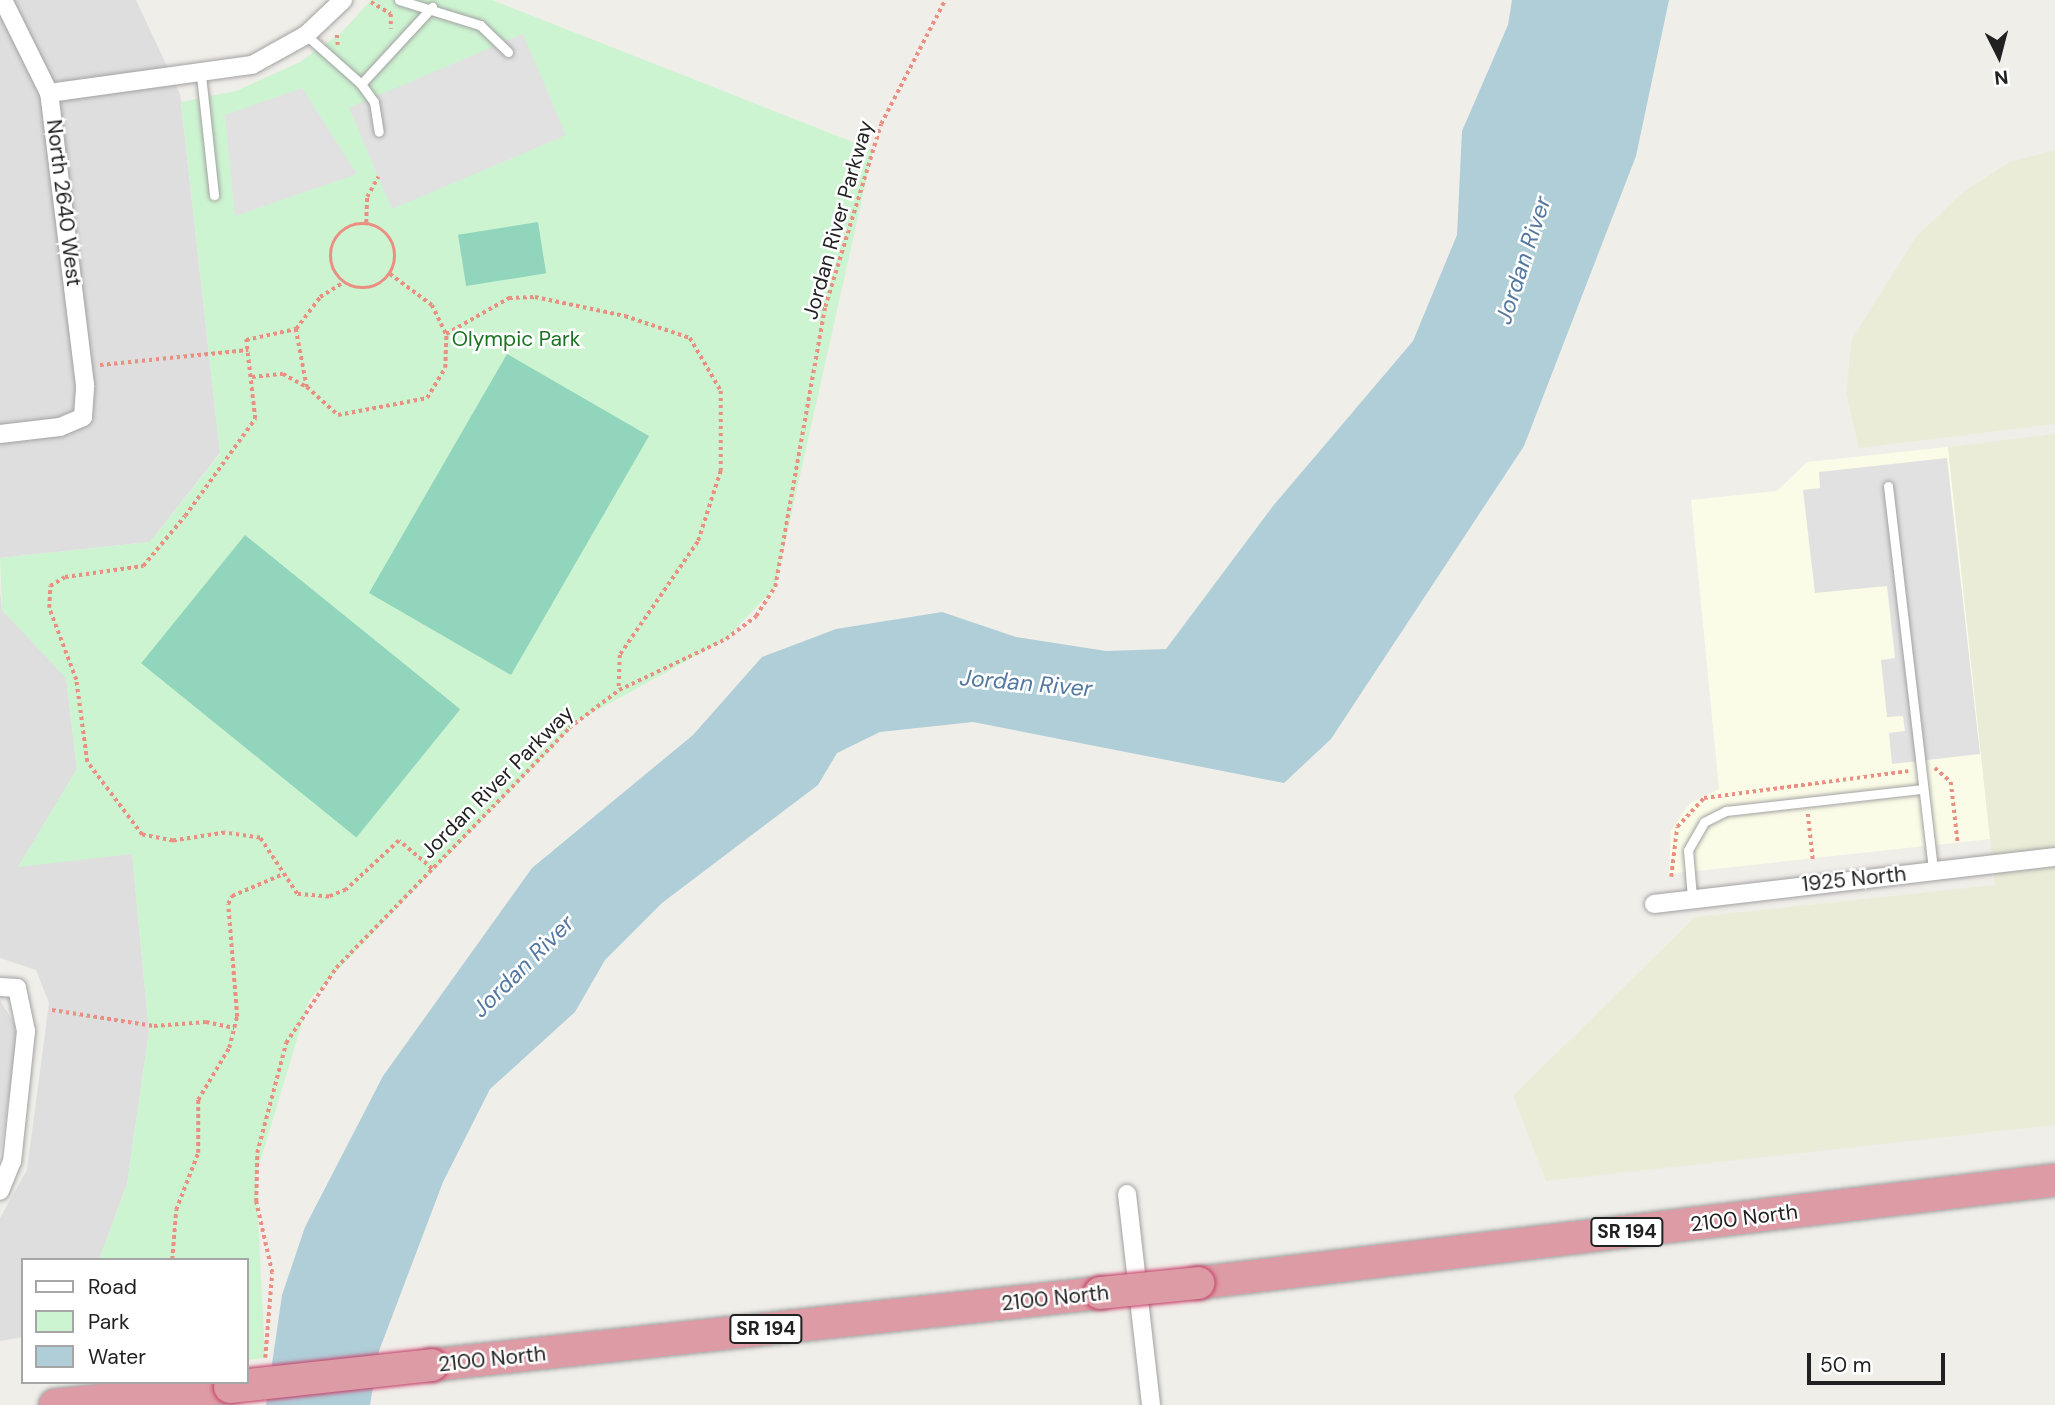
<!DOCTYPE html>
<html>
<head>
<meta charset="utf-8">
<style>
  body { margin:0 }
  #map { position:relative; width:2055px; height:1405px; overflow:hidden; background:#f0eee9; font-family:"DM Sans",sans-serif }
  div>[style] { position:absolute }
  .residential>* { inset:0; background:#dfdede }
  .education>* { inset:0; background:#fbfce7 }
  .farmland>* { inset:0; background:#eaecd7 }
  .park>* { inset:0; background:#cdf4d1 }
  .pitch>* { inset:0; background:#91d5bd; transform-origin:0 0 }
  .parking>* { inset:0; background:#e1e1e1; transform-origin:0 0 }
  .water>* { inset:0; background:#afced8 }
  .path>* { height:3.5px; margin-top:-1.75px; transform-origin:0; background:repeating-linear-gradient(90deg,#ea8f81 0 3.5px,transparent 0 7px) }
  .path>.ring { margin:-1.75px; padding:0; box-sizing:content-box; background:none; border:3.5px solid #ea8f81; border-radius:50% }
  .roads { filter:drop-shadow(0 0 2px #a2a2a2) drop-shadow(0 0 2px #a2a2a2) }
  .lane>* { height:9px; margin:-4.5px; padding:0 4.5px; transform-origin:4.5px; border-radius:4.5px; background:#fff }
  .street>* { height:18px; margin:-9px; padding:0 9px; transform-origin:9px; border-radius:9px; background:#fff }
  .highway>* { height:32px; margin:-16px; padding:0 16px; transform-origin:16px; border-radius:16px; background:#dd9ba5 }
  .bridges { filter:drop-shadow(0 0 2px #c63e69) drop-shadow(0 0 2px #c63e69) }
  .highway-bridge>* { height:32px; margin:-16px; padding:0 16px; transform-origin:16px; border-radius:16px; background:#dd9ba5 }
  span { translate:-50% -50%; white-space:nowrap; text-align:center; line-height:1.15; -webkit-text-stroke:5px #fff; paint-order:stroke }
  .shield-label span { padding:2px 5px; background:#fff; border:2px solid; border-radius:5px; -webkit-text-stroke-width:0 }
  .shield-label { font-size:19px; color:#212121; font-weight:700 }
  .street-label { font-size:21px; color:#212121 }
  .park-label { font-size:21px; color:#1a7424 }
  .water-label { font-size:23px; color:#54789f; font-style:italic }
  .legend { position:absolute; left:21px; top:1258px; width:228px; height:126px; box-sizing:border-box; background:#fff; border:2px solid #a6a6a6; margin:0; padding:9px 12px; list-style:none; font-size:21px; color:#212121 }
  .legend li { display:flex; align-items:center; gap:14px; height:35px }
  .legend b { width:35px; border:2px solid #a6a6a6 }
  .north { position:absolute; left:1964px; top:21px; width:70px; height:70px; -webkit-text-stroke:5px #fff; paint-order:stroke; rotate:174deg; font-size:19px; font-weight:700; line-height:28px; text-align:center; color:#212121 }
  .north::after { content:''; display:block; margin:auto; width:24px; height:32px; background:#212121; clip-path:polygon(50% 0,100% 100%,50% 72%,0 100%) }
  .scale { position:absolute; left:1807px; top:1353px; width:138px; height:32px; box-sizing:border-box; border:4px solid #212121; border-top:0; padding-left:9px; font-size:21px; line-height:24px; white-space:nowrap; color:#212121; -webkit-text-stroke:5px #fff; paint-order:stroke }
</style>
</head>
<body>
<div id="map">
  <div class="residential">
    <div style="clip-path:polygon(0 0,136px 0,180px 94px,220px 453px,150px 542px,0 558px)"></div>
    <div style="clip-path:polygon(0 589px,2px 610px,66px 677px,77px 769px,19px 866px,132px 853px,149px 1032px,127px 1184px,99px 1260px,23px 1260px,23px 1337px,0 1341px,0 1218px,27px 1170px,49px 1003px,36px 970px,0 958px)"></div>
    <div style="clip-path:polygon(0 1000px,15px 1025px,16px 1048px,0 1155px)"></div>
  </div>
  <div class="education">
    <div style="clip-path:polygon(1948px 447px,1990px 839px,1669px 874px,1671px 831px,1690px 803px,1719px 789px,1691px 500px,1777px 491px,1807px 462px)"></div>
  </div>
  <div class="farmland">
    <div style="clip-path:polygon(2055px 150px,2055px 424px,1859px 448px,1846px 393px,1852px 339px,1916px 237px,1963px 192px,2010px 162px)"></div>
    <div style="clip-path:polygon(2055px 434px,2055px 1125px,1546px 1181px,1513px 1096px,1695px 917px,1995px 885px,1948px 447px)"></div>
  </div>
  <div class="park">
    <div style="clip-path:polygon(371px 0,492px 0,873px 150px,775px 587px,726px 639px,578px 721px,309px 1000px,256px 1175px,265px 1358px,247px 1360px,247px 1260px,99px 1260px,127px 1184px,149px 1032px,132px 854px,18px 867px,77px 769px,66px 678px,2px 610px,0 558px,150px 542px,220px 454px,181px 102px,236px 91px,300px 62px,341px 33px)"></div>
  </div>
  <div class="pitch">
    <div style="left:538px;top:222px;width:52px;height:81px;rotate:81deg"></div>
    <div style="left:507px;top:354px;width:164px;height:276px;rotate:30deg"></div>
    <div style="left:245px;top:535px;width:277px;height:165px;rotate:39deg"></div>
  </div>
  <div class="parking">
    <div style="left:523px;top:34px;width:110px;height:189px;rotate:67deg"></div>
    <div style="clip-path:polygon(302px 88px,357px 174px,235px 216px,225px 115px)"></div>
    <div style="clip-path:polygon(1947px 458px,1980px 754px,1892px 764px,1889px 733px,1905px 731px,1903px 716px,1887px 717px,1881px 660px,1895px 658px,1887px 586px,1815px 593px,1803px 490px,1820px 488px,1819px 472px)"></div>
  </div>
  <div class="water">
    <div style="clip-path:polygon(1512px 0,1669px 0,1636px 156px,1524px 446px,1331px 739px,1284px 783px,973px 722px,880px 732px,837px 753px,818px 785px,662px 903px,605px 960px,575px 1012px,490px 1089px,443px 1182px,379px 1351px,370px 1405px,266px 1405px,282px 1295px,305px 1227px,383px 1076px,532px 868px,693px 735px,762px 657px,836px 629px,942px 612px,1016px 637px,1106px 651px,1166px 649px,1273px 506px,1413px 341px,1457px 235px,1462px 131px,1508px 25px)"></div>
  </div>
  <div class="path">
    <div style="left:371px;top:2px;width:23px;rotate:31deg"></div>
    <div style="left:391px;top:14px;width:15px;rotate:90deg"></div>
    <div style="left:337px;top:35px;width:10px;rotate:84deg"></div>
    <div style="left:366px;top:223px;width:26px;rotate:-88deg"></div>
    <div style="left:367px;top:197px;width:23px;rotate:-61deg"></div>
    <div class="ring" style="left:331px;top:224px;width:60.5px;height:60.5px"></div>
    <div style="left:390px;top:274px;width:52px;rotate:36.4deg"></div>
    <div style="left:432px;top:305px;width:32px;rotate:64deg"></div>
    <div style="left:296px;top:329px;width:40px;rotate:-53deg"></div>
    <div style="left:320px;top:297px;width:28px;rotate:-32deg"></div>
    <div style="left:100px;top:365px;width:149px;rotate:-5.8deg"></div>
    <div style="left:252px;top:377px;width:31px;rotate:-6deg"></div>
    <div style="left:283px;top:374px;width:25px;rotate:29deg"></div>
    <div style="left:1935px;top:768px;width:21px;rotate:41deg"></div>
    <div style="left:1951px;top:782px;width:62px;rotate:83.6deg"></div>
    <div style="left:1808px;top:814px;width:46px;rotate:83.8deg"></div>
    <div style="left:432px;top:869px;width:43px;rotate:-139.7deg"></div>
    <div style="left:399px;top:841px;width:72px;rotate:137.2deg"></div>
    <div style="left:346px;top:890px;width:18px;rotate:158deg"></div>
    <div style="left:329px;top:897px;width:32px;rotate:-175deg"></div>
    <div style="left:297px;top:894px;width:67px;rotate:-123.5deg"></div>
    <div style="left:260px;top:838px;width:35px;rotate:-172deg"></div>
    <div style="left:225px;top:833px;width:53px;rotate:171.3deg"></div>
    <div style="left:173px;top:841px;width:32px;rotate:-169deg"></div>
    <div style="left:142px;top:835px;width:91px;rotate:-127deg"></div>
    <div style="left:87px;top:762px;width:83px;rotate:-97.6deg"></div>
    <div style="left:76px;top:680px;width:77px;rotate:-110.6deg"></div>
    <div style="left:49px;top:608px;width:22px;rotate:-87deg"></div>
    <div style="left:50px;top:586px;width:17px;rotate:-31deg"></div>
    <div style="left:65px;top:577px;width:79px;rotate:-8deg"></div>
    <div style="left:143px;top:566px;width:65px;rotate:-50deg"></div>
    <div style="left:185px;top:516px;width:120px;rotate:-54.2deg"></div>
    <div style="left:255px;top:419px;width:80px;rotate:-96.5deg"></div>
    <div style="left:246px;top:340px;width:51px;rotate:-12.4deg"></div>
    <div style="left:296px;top:329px;width:59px;rotate:79.3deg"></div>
    <div style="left:307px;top:387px;width:42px;rotate:42.1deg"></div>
    <div style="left:338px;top:415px;width:91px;rotate:-10.8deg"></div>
    <div style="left:427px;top:398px;width:35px;rotate:-59deg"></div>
    <div style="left:445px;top:368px;width:34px;rotate:-88deg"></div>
    <div style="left:446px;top:334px;width:73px;rotate:-29.7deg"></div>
    <div style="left:509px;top:298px;width:26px;rotate:-2deg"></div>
    <div style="left:535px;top:297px;width:92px;rotate:11.9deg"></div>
    <div style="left:625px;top:316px;width:69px;rotate:18.7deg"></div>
    <div style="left:690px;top:338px;width:61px;rotate:59.7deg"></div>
    <div style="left:721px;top:391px;width:80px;rotate:90deg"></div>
    <div style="left:721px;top:471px;width:75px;rotate:107.9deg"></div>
    <div style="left:698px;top:542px;width:137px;rotate:124.6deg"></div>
    <div style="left:620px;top:655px;width:35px;rotate:92deg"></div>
    <div style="left:1671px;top:877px;width:50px;rotate:-83.2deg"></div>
    <div style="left:1677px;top:827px;width:40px;rotate:-47deg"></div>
    <div style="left:1704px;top:798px;width:206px;rotate:-7.5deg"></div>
    <div style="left:52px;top:1010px;width:103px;rotate:8.9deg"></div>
    <div style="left:154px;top:1026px;width:52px;rotate:-4.4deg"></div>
    <div style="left:206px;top:1022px;width:29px;rotate:12deg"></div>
    <div style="left:172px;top:1260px;width:50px;rotate:-85.4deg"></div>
    <div style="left:176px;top:1210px;width:61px;rotate:-68.9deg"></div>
    <div style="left:198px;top:1153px;width:53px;rotate:-90deg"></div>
    <div style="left:198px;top:1100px;width:61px;rotate:-59.2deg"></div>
    <div style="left:229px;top:1048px;width:32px;rotate:-76deg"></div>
    <div style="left:237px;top:1017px;width:113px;rotate:-94.6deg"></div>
    <div style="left:228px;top:904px;width:9px;rotate:-63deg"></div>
    <div style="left:232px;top:896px;width:53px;rotate:-23.2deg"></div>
    <div style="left:265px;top:1358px;width:85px;rotate:-85.3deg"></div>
    <div style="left:272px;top:1273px;width:73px;rotate:-102.7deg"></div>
    <div style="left:256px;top:1202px;width:49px;rotate:-88.8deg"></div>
    <div style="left:257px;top:1153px;width:114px;rotate:-75.2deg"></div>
    <div style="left:286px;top:1043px;width:90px;rotate:-56.3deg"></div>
    <div style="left:336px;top:968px;width:334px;rotate:-45.8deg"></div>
    <div style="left:569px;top:728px;width:63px;rotate:-37.2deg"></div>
    <div style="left:619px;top:690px;width:119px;rotate:-25.5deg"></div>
    <div style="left:726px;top:639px;width:38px;rotate:-37deg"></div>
    <div style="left:756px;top:616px;width:35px;rotate:-57deg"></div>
    <div style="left:775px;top:587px;width:284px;rotate:-79.9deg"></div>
    <div style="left:825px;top:307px;width:191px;rotate:-73deg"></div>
    <div style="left:881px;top:124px;width:140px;rotate:-62.7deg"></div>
  </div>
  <div class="roads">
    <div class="lane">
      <div style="left:399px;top:0;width:85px;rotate:17.2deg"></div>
      <div style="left:480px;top:25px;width:39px;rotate:44deg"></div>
      <div style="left:306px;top:35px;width:74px;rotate:41.7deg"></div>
      <div style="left:361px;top:84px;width:22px;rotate:54deg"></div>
      <div style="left:374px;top:102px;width:30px;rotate:81deg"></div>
      <div style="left:201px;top:75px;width:121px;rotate:83.8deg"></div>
      <div style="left:361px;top:84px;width:105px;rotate:-47.3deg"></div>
      <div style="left:1888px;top:486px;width:388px;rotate:83.3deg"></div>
      <div style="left:1692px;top:897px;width:47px;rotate:-94.9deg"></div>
      <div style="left:1688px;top:850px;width:32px;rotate:-60deg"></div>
      <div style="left:1704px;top:822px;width:25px;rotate:-27deg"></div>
      <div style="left:1726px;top:811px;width:196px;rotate:-6.4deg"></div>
    </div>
    <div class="street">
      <div style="left:49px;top:93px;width:205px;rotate:-7.9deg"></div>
      <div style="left:252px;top:65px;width:62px;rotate:-29.1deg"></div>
      <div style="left:306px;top:35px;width:51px;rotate:-43.4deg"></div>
      <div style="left:0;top:434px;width:60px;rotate:-6.7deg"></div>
      <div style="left:60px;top:427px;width:25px;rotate:-23deg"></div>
      <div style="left:83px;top:417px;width:32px;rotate:-86deg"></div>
      <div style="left:85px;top:385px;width:294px;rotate:-97deg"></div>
      <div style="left:49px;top:93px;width:104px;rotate:-116.3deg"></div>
      <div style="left:1654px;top:904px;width:404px;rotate:-6.7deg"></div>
      <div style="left:0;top:987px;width:17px;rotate:3deg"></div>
      <div style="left:17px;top:988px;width:44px;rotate:78.2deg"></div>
      <div style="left:26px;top:1031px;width:131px;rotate:96.1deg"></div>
      <div style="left:12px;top:1161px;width:32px;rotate:112deg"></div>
      <div style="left:1127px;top:1194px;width:212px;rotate:83.5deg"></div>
    </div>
    <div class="highway">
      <div style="left:1198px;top:1283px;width:863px;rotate:-6.85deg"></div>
      <div style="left:432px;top:1365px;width:672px;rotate:-6.15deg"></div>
      <div style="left:55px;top:1405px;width:176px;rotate:-5.9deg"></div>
    </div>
  </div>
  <div class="bridges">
    <div class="highway-bridge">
      <div style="left:1100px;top:1293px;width:99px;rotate:-5.8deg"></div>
      <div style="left:230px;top:1387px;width:203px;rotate:-6.2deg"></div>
    </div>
  </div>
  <div class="shield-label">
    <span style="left:1627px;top:1232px">SR 194</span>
    <span style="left:766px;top:1329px">SR 194</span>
  </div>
  <div class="street-label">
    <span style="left:64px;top:203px;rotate:83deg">North 2640 West</span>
    <span style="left:838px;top:220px;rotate:-74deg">Jordan River Parkway</span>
    <span style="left:497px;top:782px;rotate:-45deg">Jordan River Parkway</span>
    <span style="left:1854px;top:879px;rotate:-6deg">1925 North</span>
    <span style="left:1744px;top:1218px;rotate:-7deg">2100 North</span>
    <span style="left:1055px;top:1298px;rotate:-6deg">2100 North</span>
    <span style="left:492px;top:1359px;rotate:-6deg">2100 North</span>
  </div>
  <div class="park-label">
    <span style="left:516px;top:339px">Olympic Park</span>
  </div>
  <div class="water-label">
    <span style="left:1523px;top:260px;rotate:-72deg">Jordan River</span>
    <span style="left:1026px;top:683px;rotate:5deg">Jordan River</span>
    <span style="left:523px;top:966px;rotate:-45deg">Jordan River</span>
  </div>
  <ul class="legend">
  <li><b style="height:9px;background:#fff"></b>Road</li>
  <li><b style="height:19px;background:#cdf4d1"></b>Park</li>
  <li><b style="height:19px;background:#afced8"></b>Water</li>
  </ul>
  <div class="north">N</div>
  <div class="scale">50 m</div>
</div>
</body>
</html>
